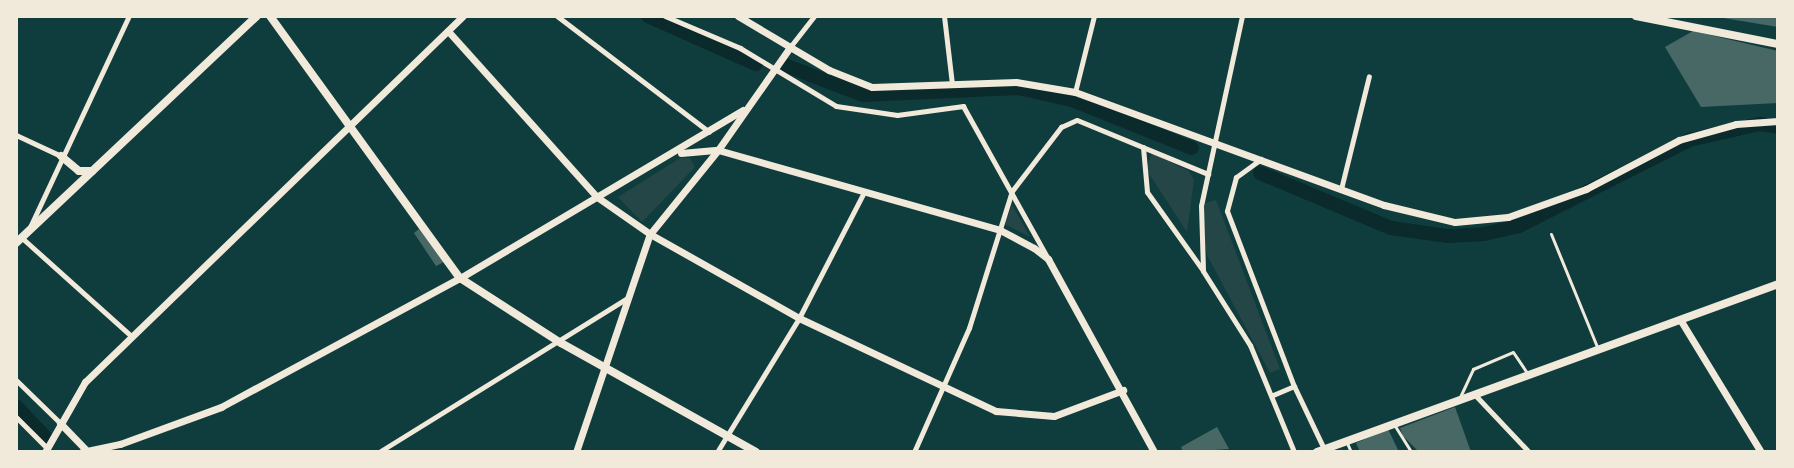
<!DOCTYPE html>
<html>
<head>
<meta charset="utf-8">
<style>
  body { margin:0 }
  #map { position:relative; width:1794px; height:468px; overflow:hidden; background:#0f3d3e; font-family:"Nunito Sans",sans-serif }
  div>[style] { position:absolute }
  .green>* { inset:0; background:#244646 }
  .canal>* { height:14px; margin:-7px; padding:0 7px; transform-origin:7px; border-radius:7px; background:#0a2a2b }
  .building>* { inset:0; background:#486865 }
  .service>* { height:3px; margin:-1.5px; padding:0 1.5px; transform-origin:1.5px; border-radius:1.5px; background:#f1e9da }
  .minor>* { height:5px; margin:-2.5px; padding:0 2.5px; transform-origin:2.5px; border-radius:2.5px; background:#f1e9da }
  .tertiary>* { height:7px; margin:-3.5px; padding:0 3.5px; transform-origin:3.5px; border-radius:3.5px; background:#f1e9da }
  .secondary>* { height:8px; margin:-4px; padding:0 4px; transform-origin:4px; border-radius:4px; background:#f1e9da }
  span { translate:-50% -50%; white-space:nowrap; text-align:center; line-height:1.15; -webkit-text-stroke:6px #f1e9da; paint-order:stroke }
  .frame { position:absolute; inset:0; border:18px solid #f1e9da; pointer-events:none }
</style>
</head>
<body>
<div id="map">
  <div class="green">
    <div style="clip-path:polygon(1152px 153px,1189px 171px,1194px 180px,1187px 232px,1146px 169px)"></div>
    <div style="clip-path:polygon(680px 158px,690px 158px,695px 167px,642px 222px,618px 197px)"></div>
    <div style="clip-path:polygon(1216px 200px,1280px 369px,1270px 373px,1207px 255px,1200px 223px,1205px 203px)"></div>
    <div style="clip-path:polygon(1012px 205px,1030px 237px,1005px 224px)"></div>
  </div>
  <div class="canal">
    <div style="left:648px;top:16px;width:118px;rotate:24deg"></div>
    <div style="left:787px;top:66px;width:81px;rotate:20.9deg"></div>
    <div style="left:863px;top:95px;width:155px;rotate:-2.6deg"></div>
    <div style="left:1018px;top:88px;width:55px;rotate:12.5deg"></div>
    <div style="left:1072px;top:100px;width:129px;rotate:21.8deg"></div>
    <div style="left:1260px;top:173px;width:142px;rotate:22.8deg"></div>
    <div style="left:1391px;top:228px;width:58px;rotate:8deg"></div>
    <div style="left:1448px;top:236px;width:36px;rotate:-3deg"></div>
    <div style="left:1484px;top:234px;width:36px;rotate:-13deg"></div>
    <div style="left:1519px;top:226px;width:191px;rotate:-26.8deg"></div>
    <div style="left:1689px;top:140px;width:73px;rotate:-12.7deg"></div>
    <div style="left:1760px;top:124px;width:18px;rotate:9deg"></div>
    <div style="left:16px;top:406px;width:45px;rotate:46.8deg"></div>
  </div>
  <div class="building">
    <div style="clip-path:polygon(1723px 16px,1778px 16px,1778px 27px,1723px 18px)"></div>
    <div style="clip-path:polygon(1693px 31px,1778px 51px,1778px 103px,1701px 107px,1665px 47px)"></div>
    <div style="clip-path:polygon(419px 229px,444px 262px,436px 266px,414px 233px)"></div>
    <div style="clip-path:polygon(1455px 407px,1471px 452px,1419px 452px,1403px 436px,1400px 428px)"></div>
    <div style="clip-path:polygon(1217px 427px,1229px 449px,1183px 452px,1181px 447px)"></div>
    <div style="clip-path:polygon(1388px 429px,1399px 452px,1360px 452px,1356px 443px)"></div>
  </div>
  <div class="service">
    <div style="left:1551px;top:234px;width:124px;rotate:67.8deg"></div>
    <div style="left:1460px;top:397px;width:31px;rotate:-65deg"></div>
    <div style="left:1473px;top:369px;width:43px;rotate:-23deg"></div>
    <div style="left:1513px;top:352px;width:25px;rotate:56deg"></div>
    <div style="left:1395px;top:426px;width:31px;rotate:58deg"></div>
    <div style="left:1347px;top:443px;width:10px;rotate:66deg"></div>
  </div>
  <div class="minor">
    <div style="left:557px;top:16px;width:191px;rotate:37.3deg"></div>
    <div style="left:665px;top:16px;width:82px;rotate:23.1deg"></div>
    <div style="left:740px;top:48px;width:112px;rotate:31.1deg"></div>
    <div style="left:836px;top:106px;width:62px;rotate:8.4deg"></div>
    <div style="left:897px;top:115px;width:67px;rotate:-7.8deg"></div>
    <div style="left:963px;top:106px;width:173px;rotate:60.9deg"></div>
    <div style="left:944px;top:16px;width:68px;rotate:83.3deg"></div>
    <div style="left:1242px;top:16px;width:194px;rotate:102.2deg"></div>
    <div style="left:1201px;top:206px;width:65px;rotate:88.2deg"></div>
    <div style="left:1203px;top:271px;width:88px;rotate:57.6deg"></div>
    <div style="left:1250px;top:345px;width:116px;rotate:67.6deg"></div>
    <div style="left:790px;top:47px;width:39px;rotate:-52deg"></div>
    <div style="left:1075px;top:92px;width:78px;rotate:-76deg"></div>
    <div style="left:16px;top:135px;width:50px;rotate:25deg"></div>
    <div style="left:1143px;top:147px;width:45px;rotate:84.9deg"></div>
    <div style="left:1147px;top:192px;width:95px;rotate:54.5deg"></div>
    <div style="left:1261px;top:159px;width:31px;rotate:144deg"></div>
    <div style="left:1236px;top:177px;width:35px;rotate:105deg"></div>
    <div style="left:1227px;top:211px;width:187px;rotate:69.1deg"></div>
    <div style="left:1294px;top:386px;width:70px;rotate:64.5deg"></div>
    <div style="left:1341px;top:189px;width:116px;rotate:-76.1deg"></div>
    <div style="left:30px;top:227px;width:233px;rotate:-64.9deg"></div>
    <div style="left:22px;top:238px;width:145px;rotate:41.9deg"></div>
    <div style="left:16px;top:380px;width:62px;rotate:44.3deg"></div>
    <div style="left:1273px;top:395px;width:23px;rotate:-23deg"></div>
    <div style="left:1476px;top:396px;width:77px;rotate:46.6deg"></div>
    <div style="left:16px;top:417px;width:44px;rotate:45deg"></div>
    <div style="left:379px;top:452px;width:291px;rotate:-31.8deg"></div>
    <div style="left:717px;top:452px;width:157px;rotate:-58.5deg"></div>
    <div style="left:799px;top:318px;width:140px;rotate:-62.7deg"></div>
    <div style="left:914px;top:452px;width:136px;rotate:-66.1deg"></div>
    <div style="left:969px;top:328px;width:144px;rotate:-72.6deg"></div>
    <div style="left:1012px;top:191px;width:81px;rotate:-52.6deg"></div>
    <div style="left:1061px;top:127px;width:17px;rotate:-24deg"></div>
    <div style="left:1077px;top:120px;width:142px;rotate:22.4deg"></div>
  </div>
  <div class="tertiary">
    <div style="left:738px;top:16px;width:106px;rotate:30.7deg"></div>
    <div style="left:829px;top:70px;width:46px;rotate:21.6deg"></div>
    <div style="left:872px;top:87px;width:144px;rotate:-2deg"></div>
    <div style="left:1016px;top:82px;width:60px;rotate:9.6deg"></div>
    <div style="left:1075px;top:92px;width:329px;rotate:20.1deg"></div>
    <div style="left:1384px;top:205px;width:73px;rotate:13.5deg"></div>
    <div style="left:1455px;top:222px;width:53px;rotate:-5.4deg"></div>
    <div style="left:1508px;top:217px;width:83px;rotate:-19.7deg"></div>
    <div style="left:1586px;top:189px;width:105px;rotate:-27.8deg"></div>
    <div style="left:1679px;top:140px;width:59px;rotate:-15.7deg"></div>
    <div style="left:1736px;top:124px;width:42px;rotate:-4.1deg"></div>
    <div style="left:448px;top:31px;width:223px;rotate:48.1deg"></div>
    <div style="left:597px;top:197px;width:65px;rotate:34.9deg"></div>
    <div style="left:650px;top:234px;width:171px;rotate:29.4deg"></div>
    <div style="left:799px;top:318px;width:218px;rotate:25.3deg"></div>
    <div style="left:996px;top:411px;width:58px;rotate:4.9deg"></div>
    <div style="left:1054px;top:416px;width:74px;rotate:-20.6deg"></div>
    <div style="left:681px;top:153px;width:37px;rotate:-5deg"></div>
    <div style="left:718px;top:150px;width:293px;rotate:15.8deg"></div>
    <div style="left:1000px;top:230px;width:38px;rotate:28deg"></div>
    <div style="left:1034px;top:248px;width:18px;rotate:38deg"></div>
    <div style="left:1048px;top:259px;width:220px;rotate:61.2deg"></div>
    <div style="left:1681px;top:321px;width:153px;rotate:58.6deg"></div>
    <div style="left:60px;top:423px;width:37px;rotate:46deg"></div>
    <div style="left:45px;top:452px;width:81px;rotate:-60.3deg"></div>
    <div style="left:85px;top:382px;width:526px;rotate:-44.08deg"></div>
    <div style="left:82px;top:452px;width:39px;rotate:-12deg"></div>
    <div style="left:120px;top:444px;width:108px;rotate:-20.1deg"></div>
    <div style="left:221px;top:407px;width:272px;rotate:-28.4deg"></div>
    <div style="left:460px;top:278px;width:329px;rotate:-30.7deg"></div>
    <div style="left:576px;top:452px;width:230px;rotate:-71.3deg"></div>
    <div style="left:650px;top:234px;width:108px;rotate:-51deg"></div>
    <div style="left:718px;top:150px;width:126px;rotate:-55deg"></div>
  </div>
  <div class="secondary">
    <div style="left:270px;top:16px;width:324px;rotate:54.1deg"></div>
    <div style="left:460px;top:278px;width:120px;rotate:32.8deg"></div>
    <div style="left:561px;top:343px;width:223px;rotate:29.2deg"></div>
    <div style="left:1636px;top:16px;width:145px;rotate:11.2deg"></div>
    <div style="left:61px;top:156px;width:23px;rotate:40deg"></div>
    <div style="left:79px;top:171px;width:13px"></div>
    <div style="left:16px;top:243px;width:331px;rotate:-43.3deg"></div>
    <div style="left:1317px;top:452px;width:491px;rotate:-20deg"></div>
  </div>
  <div class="frame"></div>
</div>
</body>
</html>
